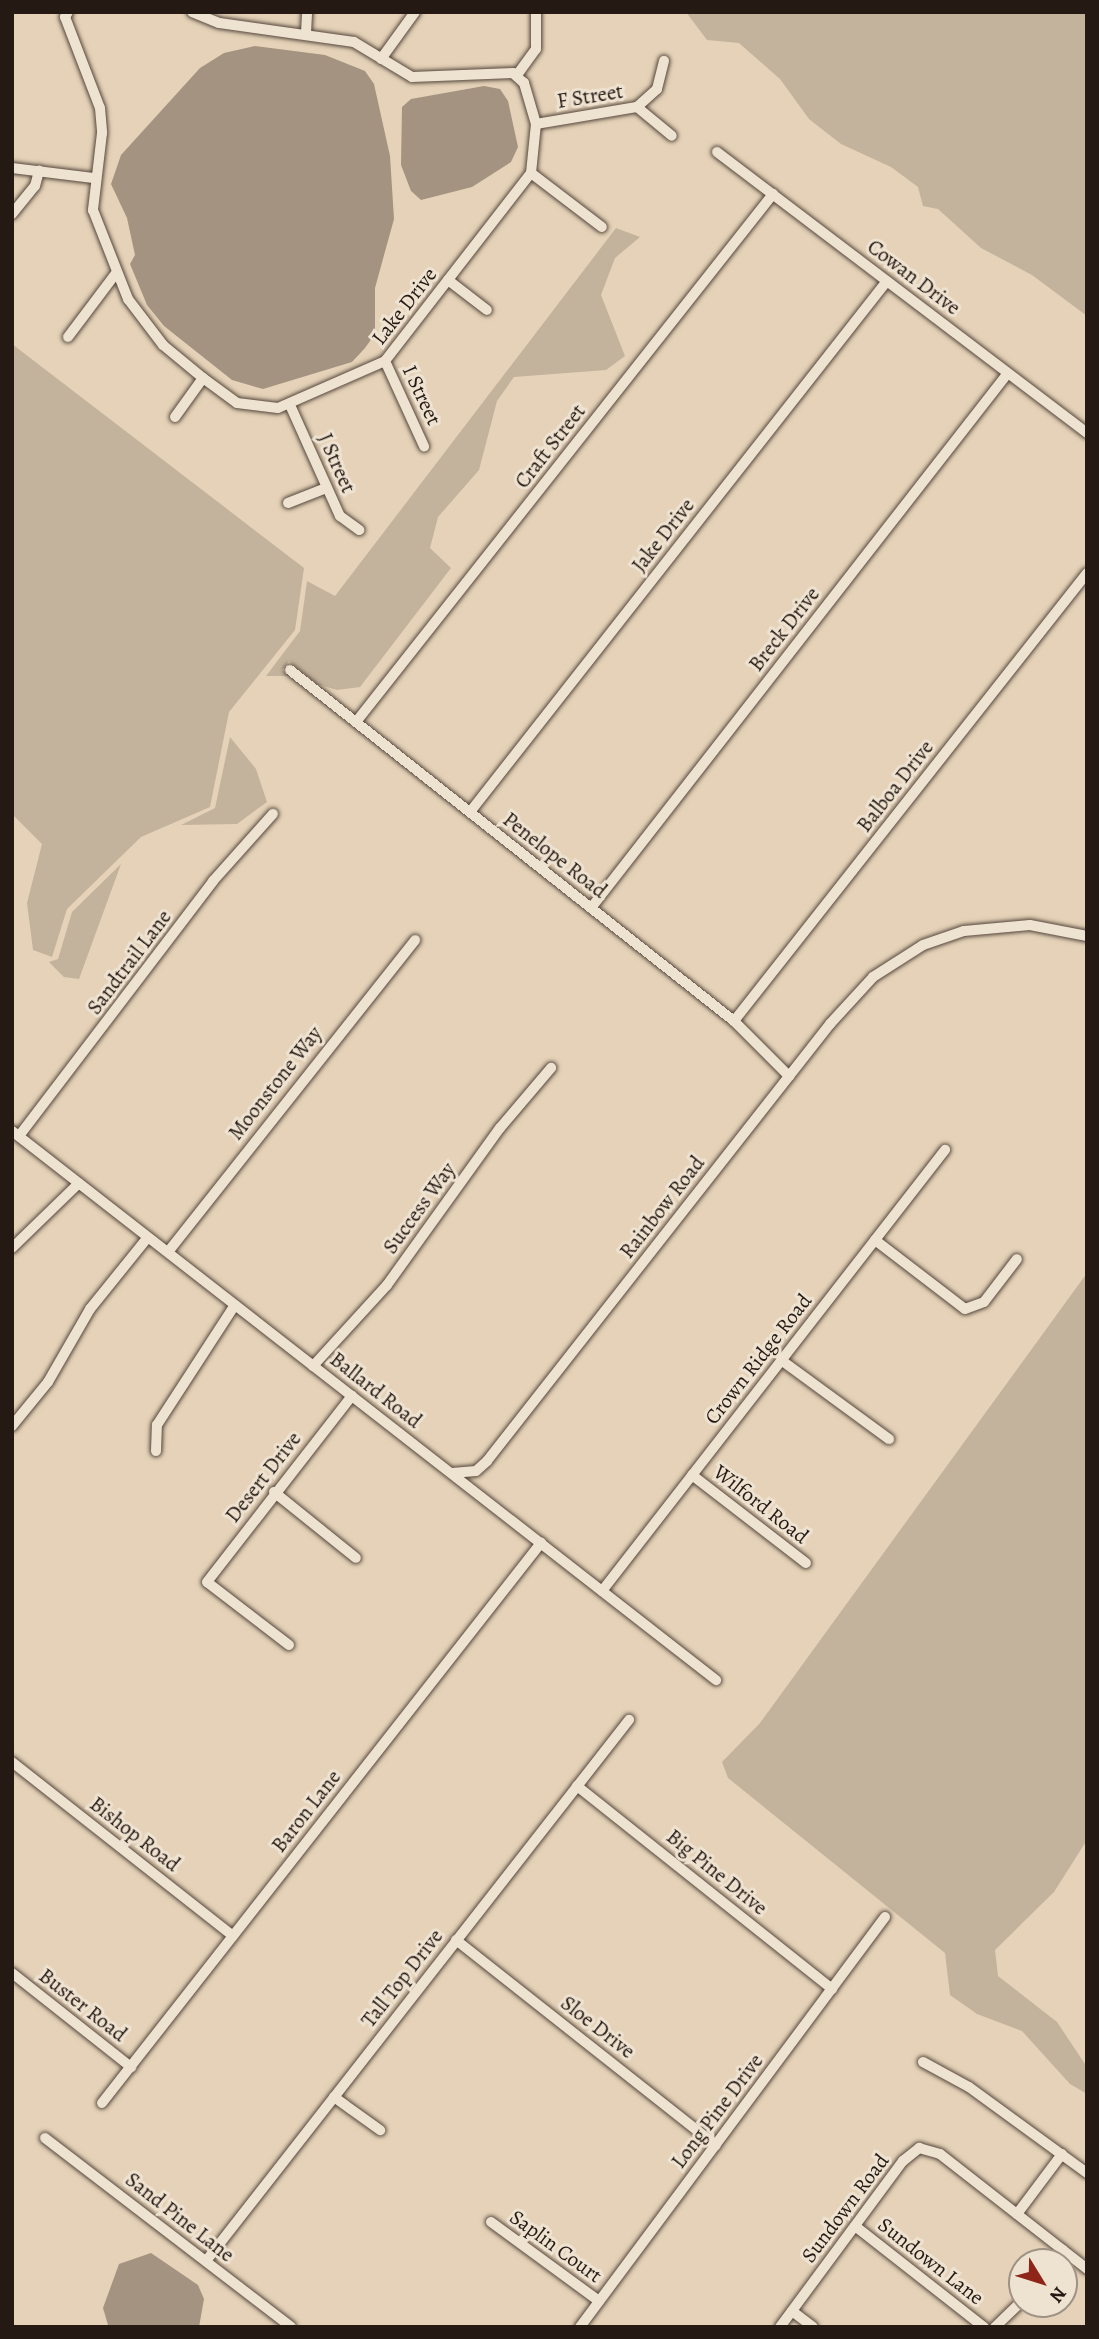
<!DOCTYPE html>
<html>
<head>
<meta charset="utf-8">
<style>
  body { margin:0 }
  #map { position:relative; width:1099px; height:2339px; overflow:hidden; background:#e5d2b8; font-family:Alegreya,serif }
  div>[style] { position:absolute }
  .green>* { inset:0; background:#c4b39c }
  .water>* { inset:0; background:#a49380 }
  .roads { filter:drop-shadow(0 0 2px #55473c) drop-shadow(0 0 2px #55473c) }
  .street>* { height:10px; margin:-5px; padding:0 5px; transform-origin:5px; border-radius:5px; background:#eee2d1 }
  span { translate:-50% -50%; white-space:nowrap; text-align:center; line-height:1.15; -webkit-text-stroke:6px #eee2d1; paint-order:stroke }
  .street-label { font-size:21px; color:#251913 }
  .frame { position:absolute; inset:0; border:14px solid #251913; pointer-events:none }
  .north { position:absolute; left:1008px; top:2248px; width:70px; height:70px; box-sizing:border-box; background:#eee2d1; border:2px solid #9e9285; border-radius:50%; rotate:128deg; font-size:19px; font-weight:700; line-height:28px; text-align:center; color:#251913 }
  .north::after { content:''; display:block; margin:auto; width:24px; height:32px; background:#8f2418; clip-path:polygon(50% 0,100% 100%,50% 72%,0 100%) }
</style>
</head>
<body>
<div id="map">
  <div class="green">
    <div style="clip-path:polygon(686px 12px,1087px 12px,1087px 316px,1032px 275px,981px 248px,938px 209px,923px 206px,918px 187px,891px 167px,841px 144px,809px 119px,780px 79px,739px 43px,707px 40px)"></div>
    <div style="clip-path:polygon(616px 228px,640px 237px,615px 258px,601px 295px,625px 356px,606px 370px,514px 377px,497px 401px,479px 470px,438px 517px,430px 548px,451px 568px,360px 687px,337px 690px,317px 684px,289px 661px,282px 670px,289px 676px,266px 676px,300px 631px,307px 581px,335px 596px)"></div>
    <div style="clip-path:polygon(12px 344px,304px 568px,295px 630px,229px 712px,210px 807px,141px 837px,67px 909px,52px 957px,33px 950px,27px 903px,42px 844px,12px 814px)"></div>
    <div style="clip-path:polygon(230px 737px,256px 769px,267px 802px,237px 824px,181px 825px,215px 808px)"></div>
    <div style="clip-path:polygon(121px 864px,79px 979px,64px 977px,49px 962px,58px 959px,72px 912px)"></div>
    <div style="clip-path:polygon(1087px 1273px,1087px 1840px,1054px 1892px,995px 1950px,998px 1976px,1057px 2022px,1087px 2067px,1087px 2094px,1070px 2084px,1022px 2031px,977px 2014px,950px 1995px,945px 1953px,728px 1778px,722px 1762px,760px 1723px)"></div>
  </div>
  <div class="water">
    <div style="clip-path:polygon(255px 46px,325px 55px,365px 71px,374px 84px,390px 156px,394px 219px,375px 288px,375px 334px,365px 348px,352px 362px,263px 389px,232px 380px,164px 326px,147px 305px,130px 264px,135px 255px,127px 218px,111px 184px,121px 155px,200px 68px,224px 53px)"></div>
    <div style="clip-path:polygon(484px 86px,500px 89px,508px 101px,518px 147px,511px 162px,472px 187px,421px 200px,411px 191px,401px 165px,402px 107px,411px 99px)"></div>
    <div style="clip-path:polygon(151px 2253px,198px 2285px,204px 2299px,199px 2327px,108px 2325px,103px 2308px,119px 2264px)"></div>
  </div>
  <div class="roads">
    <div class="street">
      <div style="left:68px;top:12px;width:6px;rotate:121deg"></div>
      <div style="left:65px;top:17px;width:97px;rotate:69deg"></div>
      <div style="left:100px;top:108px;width:25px;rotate:85deg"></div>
      <div style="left:102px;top:133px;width:78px;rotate:96.7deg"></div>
      <div style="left:93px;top:210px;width:96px;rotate:68.5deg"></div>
      <div style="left:128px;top:299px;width:58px;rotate:52.7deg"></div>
      <div style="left:163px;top:345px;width:52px;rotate:39.5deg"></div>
      <div style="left:203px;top:378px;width:42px;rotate:36.3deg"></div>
      <div style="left:237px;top:403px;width:41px;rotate:7deg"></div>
      <div style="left:278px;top:408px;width:117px;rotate:-23.7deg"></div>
      <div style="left:385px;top:361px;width:238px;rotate:-52.2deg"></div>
      <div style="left:531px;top:173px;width:49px;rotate:-84.2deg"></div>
      <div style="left:536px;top:124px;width:43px;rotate:-106.3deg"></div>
      <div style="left:524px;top:83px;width:15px;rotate:-138deg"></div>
      <div style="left:513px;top:73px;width:101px;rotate:177.7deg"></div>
      <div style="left:412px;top:77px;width:68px;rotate:-148.9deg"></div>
      <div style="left:354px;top:42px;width:136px;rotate:-172deg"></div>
      <div style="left:219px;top:23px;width:29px;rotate:-158deg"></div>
      <div style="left:306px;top:33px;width:21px;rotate:-87deg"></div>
      <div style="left:381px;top:59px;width:58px;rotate:-54.1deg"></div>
      <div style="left:517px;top:75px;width:32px;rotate:-54deg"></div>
      <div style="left:536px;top:49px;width:37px;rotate:-90deg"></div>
      <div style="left:637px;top:107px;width:45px;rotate:39.6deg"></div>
      <div style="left:536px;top:124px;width:102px;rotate:-9.6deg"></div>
      <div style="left:637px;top:107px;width:27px;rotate:-42deg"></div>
      <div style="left:657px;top:89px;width:29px;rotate:-76deg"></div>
      <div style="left:717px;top:152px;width:465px;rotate:37.2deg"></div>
      <div style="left:12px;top:168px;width:82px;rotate:7deg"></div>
      <div style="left:531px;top:173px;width:89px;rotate:37.3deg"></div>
      <div style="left:12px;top:214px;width:36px;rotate:-51deg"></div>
      <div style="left:35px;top:186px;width:16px;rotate:-75deg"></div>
      <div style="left:448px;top:280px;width:49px;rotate:37.6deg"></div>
      <div style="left:68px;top:337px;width:81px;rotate:-53deg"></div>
      <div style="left:385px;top:361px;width:94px;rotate:65.4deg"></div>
      <div style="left:290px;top:405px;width:122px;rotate:65.8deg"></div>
      <div style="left:340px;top:516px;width:24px;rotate:36deg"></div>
      <div style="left:175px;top:417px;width:48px;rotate:-54.3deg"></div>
      <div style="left:288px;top:503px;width:41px;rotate:-21.5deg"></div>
      <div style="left:290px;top:670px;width:566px;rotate:38.33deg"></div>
      <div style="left:734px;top:1021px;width:78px;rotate:45deg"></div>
      <div style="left:356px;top:722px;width:673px;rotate:-51.7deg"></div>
      <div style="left:470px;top:812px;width:675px;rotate:-51.86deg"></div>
      <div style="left:591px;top:908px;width:678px;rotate:-52.07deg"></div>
      <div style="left:734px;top:1021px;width:570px;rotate:-51.76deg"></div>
      <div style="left:12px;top:1131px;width:893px;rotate:37.95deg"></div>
      <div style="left:19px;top:1136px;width:320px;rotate:-52.7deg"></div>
      <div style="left:213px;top:881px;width:90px;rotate:-48.2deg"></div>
      <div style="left:875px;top:1240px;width:113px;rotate:37.5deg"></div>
      <div style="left:965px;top:1309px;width:20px;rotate:-20deg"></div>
      <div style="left:984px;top:1302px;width:54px;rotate:-52.5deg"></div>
      <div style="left:12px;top:1248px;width:93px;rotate:-44.1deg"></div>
      <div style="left:168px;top:1252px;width:398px;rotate:-51.6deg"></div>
      <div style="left:781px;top:1360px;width:134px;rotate:36.2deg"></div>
      <div style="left:313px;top:1366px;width:110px;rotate:-47.6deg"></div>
      <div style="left:387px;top:1285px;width:193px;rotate:-54.3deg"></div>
      <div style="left:500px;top:1128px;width:79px;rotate:-49.6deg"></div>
      <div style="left:12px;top:1426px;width:57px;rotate:-50.7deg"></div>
      <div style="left:48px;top:1382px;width:84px;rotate:-60.1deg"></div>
      <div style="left:90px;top:1309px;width:92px;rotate:-51.1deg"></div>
      <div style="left:156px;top:1451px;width:26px;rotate:-88deg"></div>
      <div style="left:157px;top:1425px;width:143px;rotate:-57deg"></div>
      <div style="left:452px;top:1473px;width:24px;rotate:-5deg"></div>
      <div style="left:476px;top:1471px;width:15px;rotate:-42deg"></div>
      <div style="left:487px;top:1461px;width:556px;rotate:-51.87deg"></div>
      <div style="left:830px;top:1024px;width:64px;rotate:-47.5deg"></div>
      <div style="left:873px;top:977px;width:59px;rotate:-32.6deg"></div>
      <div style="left:923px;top:945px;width:43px;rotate:-18.9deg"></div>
      <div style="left:964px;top:931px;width:66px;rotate:-5.2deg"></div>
      <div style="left:1030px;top:925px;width:58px;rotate:10.9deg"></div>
      <div style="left:692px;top:1475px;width:144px;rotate:37.7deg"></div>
      <div style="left:274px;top:1492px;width:105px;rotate:38.8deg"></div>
      <div style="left:602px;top:1591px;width:559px;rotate:-52.13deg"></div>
      <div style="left:289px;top:1645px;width:103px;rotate:-142.5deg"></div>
      <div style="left:207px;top:1582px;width:236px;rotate:-52.1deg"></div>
      <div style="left:12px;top:1762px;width:281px;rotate:38.2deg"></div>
      <div style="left:577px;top:1786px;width:326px;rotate:38.5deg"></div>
      <div style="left:456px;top:1940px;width:331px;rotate:38.3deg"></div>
      <div style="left:12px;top:1973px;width:152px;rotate:38.3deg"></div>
      <div style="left:923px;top:2062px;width:52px;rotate:28.5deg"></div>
      <div style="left:969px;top:2087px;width:146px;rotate:36.1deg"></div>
      <div style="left:334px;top:2097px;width:57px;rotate:35.7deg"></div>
      <div style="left:102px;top:2103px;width:712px;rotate:-51.91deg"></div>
      <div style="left:45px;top:2138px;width:310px;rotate:37.5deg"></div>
      <div style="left:1017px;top:2214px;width:75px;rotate:-53.1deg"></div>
      <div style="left:491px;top:2222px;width:134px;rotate:36.2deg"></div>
      <div style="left:855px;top:2226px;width:164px;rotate:38.1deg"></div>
      <div style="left:206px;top:2261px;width:687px;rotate:-51.98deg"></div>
      <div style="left:1054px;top:2262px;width:15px;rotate:-53deg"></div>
      <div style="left:792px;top:2311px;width:26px;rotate:37deg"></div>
      <div style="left:580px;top:2327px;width:511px;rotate:-53.35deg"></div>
      <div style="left:780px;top:2327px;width:207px;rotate:-53.5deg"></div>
      <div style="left:903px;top:2161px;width:21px;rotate:-39deg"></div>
      <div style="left:919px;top:2148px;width:22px;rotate:16deg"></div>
      <div style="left:940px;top:2154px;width:187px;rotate:38deg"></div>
      <div style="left:995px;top:2327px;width:37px;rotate:-44deg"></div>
    </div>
  </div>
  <div class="street-label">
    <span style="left:590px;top:96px;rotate:-9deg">F Street</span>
    <span style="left:914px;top:277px;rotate:37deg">Cowan Drive</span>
    <span style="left:404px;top:306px;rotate:-52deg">Lake Drive</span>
    <span style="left:422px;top:395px;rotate:65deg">I Street</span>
    <span style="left:550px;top:446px;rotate:-52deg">Craft Street</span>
    <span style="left:337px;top:463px;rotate:66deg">J Street</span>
    <span style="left:663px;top:535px;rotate:-52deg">Jake Drive</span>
    <span style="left:784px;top:629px;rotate:-52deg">Breck Drive</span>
    <span style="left:895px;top:786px;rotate:-52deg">Balboa Drive</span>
    <span style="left:555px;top:855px;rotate:38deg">Penelope Road</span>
    <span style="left:129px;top:962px;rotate:-53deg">Sandtrail Lane</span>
    <span style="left:275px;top:1083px;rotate:-52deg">Moonstone Way</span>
    <span style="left:662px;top:1207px;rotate:-52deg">Rainbow Road</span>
    <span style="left:419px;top:1208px;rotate:-54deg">Success Way</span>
    <span style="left:758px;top:1359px;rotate:-52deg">Crown Ridge Road</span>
    <span style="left:376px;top:1390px;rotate:38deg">Ballard Road</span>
    <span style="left:263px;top:1477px;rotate:-52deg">Desert Drive</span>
    <span style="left:761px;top:1504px;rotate:38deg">Wilford Road</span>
    <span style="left:306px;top:1811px;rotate:-52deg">Baron Lane</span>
    <span style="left:135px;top:1834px;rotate:38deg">Bishop Road</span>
    <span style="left:717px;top:1872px;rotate:39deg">Big Pine Drive</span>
    <span style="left:402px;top:1978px;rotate:-52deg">Tall Top Drive</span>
    <span style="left:83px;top:2005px;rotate:38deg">Buster Road</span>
    <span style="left:598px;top:2027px;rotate:38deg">Sloe Drive</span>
    <span style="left:717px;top:2111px;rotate:-53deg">Long Pine Drive</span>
    <span style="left:845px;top:2208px;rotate:-53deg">Sundown Road</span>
    <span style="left:180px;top:2217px;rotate:38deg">Sand Pine Lane</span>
    <span style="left:556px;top:2246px;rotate:36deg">Saplin Court</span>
    <span style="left:931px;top:2261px;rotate:38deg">Sundown Lane</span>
  </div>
  <div class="frame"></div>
  <div class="north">N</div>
</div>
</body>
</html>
